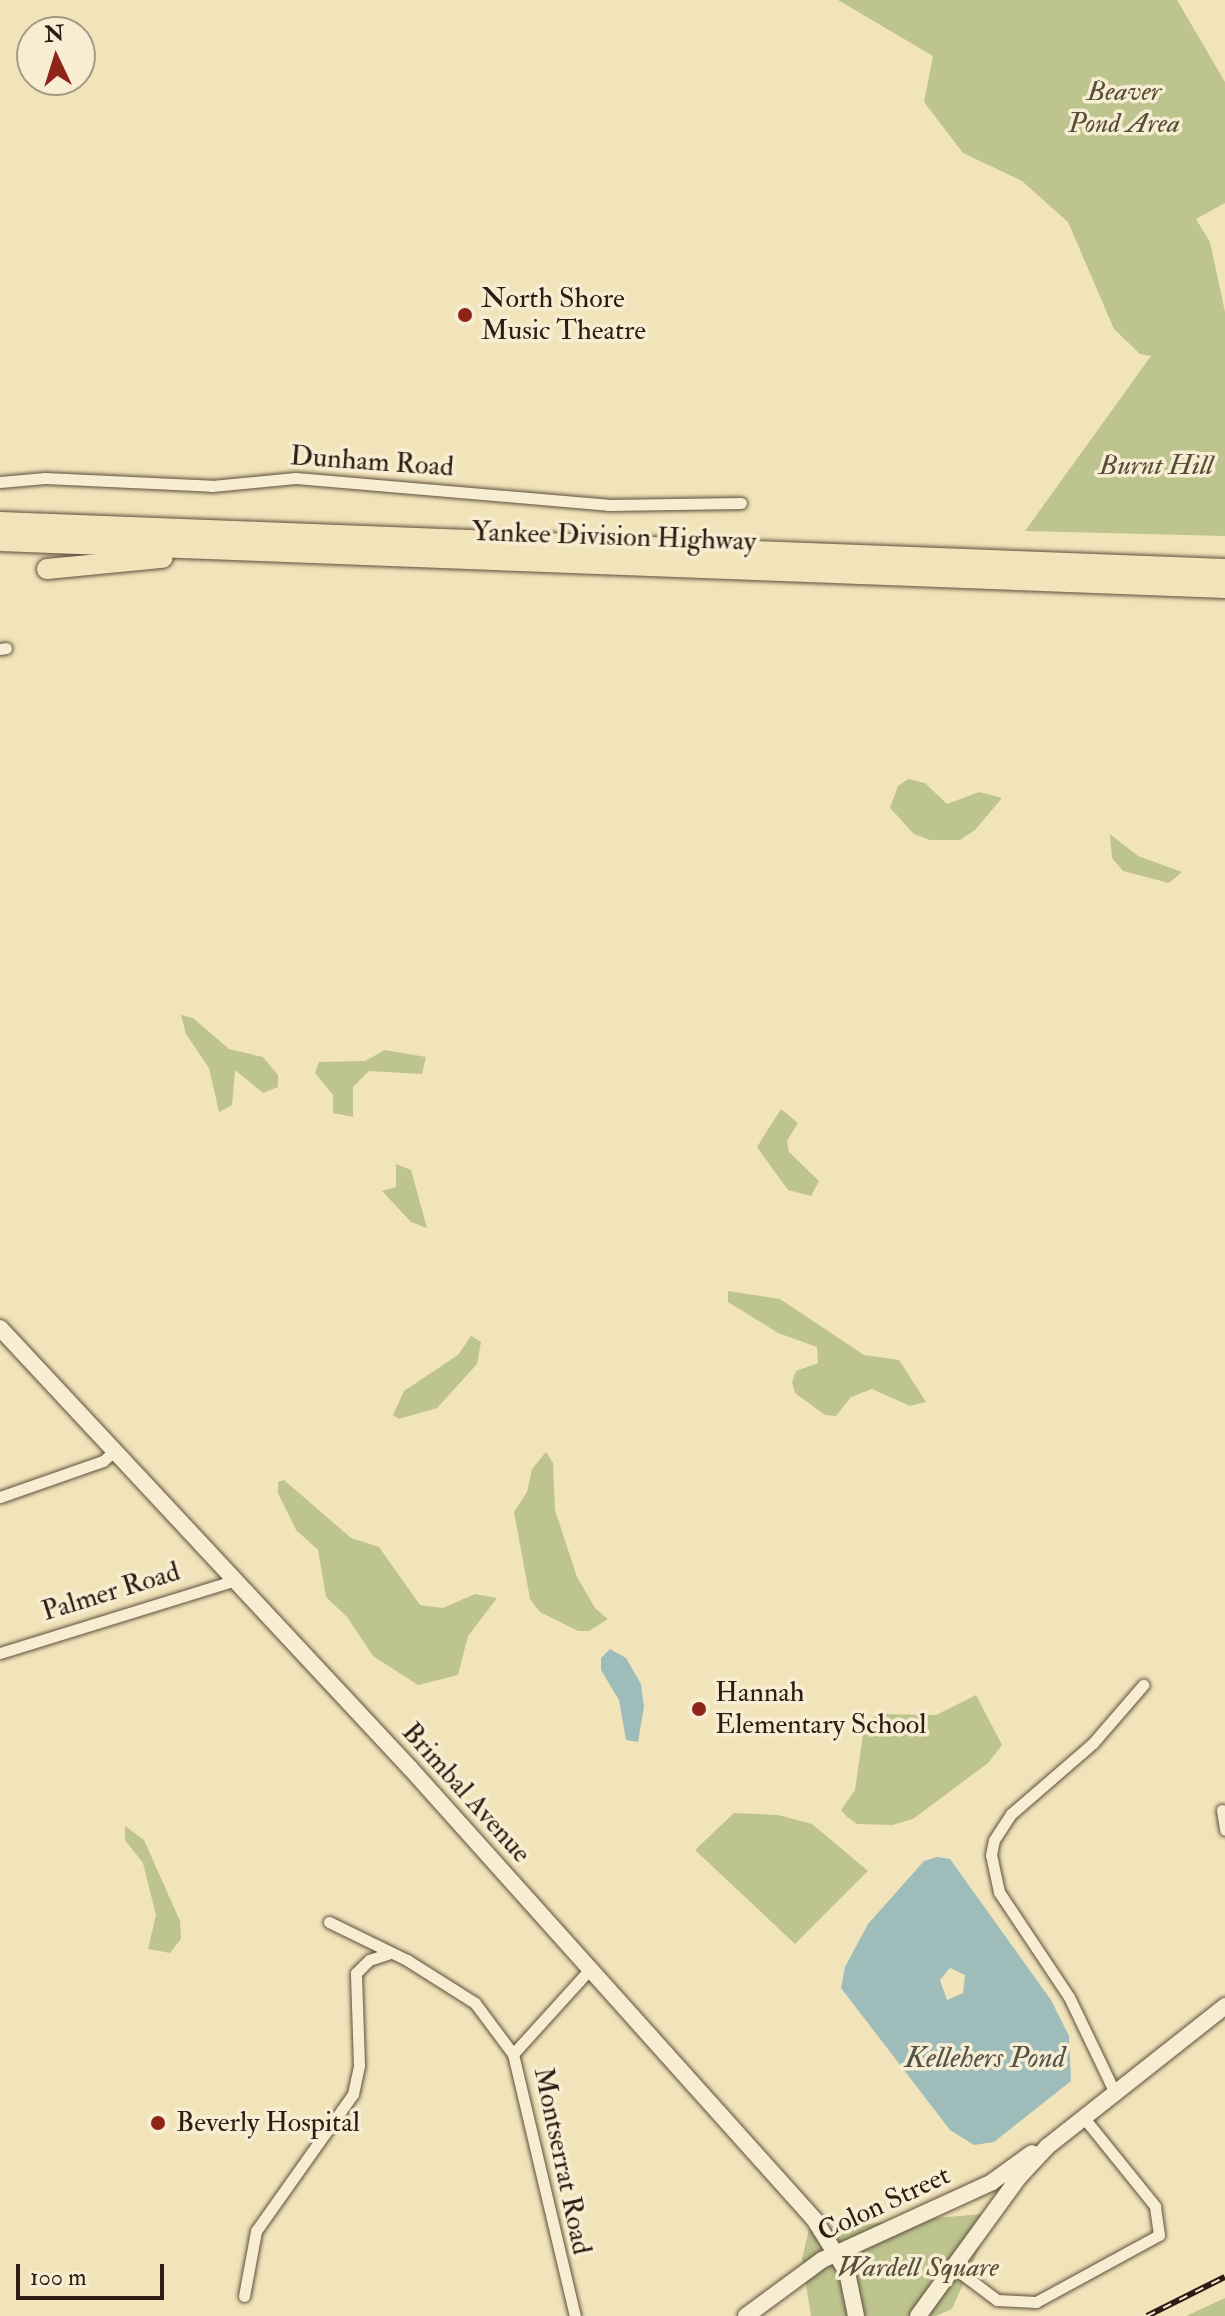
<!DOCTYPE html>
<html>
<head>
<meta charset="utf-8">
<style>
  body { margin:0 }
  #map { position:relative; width:1225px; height:2316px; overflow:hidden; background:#f2e4ba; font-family:"IM FELL Double Pica",serif }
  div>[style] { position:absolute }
  .green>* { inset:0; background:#bdc48e }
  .water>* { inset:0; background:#9ebcb9 }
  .roads { filter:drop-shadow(0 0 2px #5e4e3d) drop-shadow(0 0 2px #5e4e3d) }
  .minor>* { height:11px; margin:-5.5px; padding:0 5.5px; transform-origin:5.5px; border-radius:5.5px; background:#f7edd2 }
  .secondary>* { height:16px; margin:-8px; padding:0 8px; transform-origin:8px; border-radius:8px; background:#f7edd2 }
  .motorway>* { height:20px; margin:-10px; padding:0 10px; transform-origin:10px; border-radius:10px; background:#f2e4ba }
  .rail>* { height:6px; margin-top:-3px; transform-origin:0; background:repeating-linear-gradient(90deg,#f7edd2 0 9px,#2c1c13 0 18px); box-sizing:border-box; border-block:2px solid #2c1c13 }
  .dots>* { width:22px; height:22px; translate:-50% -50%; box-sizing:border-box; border:4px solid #f7edd2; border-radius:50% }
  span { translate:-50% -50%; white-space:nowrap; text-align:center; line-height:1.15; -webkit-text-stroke:7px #f7edd2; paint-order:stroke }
  .park-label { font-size:28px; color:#584e38; font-style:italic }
  .poi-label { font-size:28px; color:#2c1c13 }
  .left { translate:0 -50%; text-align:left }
  .street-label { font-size:28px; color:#2c1c13 }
  .water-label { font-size:30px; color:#54544d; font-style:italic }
  .north { position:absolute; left:16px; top:16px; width:80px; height:80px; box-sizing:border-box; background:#f7edd2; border:2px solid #a69986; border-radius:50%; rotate:356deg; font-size:22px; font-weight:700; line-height:32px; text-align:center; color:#2c1c13 }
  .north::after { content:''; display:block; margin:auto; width:28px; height:36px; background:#8f2418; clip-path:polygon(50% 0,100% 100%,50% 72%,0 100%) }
  .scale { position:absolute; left:16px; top:2264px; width:148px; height:36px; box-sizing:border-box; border:4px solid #2c1c13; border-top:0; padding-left:10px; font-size:24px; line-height:28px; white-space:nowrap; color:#2c1c13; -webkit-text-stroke:6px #f7edd2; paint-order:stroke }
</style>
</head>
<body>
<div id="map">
  <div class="green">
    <div style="clip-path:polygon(838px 0,1177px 0,1225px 82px,1225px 203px,1196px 219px,1210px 242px,1225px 312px,1225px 536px,1025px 531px,1151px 356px,1140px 354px,1114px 329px,1068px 222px,1022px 181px,963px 153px,924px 102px,933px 56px)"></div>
    <div style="clip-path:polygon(908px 779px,925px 783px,947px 804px,979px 792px,1002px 798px,975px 830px,960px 840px,930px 840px,914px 834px,890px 808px,898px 786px)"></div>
    <div style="clip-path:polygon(1110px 834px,1138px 856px,1182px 872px,1169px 883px,1123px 871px,1112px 858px)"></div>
    <div style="clip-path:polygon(181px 1015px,193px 1018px,229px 1049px,263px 1057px,278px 1075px,278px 1087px,263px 1093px,235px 1070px,232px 1105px,219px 1112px,209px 1068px,186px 1034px)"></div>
    <div style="clip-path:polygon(385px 1050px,426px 1057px,422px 1074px,369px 1071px,353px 1087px,353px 1117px,333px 1113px,333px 1095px,315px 1073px,319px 1062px,365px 1061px)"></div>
    <div style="clip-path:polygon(781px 1109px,798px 1123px,787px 1141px,789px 1152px,819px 1181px,811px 1196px,788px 1190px,757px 1147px)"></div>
    <div style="clip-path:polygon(396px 1164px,411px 1170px,427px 1228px,411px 1222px,382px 1191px,396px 1187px)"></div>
    <div style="clip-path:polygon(728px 1291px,780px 1299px,864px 1355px,899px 1360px,926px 1402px,910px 1406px,872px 1389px,851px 1397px,836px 1416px,825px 1415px,795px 1393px,792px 1382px,796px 1371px,818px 1363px,817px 1347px,778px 1333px,728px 1302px)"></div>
    <div style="clip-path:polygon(471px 1336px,481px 1342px,477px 1364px,437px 1408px,399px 1419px,393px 1415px,404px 1391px,458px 1355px)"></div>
    <div style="clip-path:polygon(546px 1452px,553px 1463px,555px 1510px,577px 1577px,595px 1608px,608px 1619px,589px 1631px,578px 1631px,540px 1612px,530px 1599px,514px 1512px,527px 1492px,532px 1469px)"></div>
    <div style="clip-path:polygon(284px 1480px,351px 1538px,379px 1547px,420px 1605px,443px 1608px,475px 1594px,497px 1598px,468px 1636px,458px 1675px,418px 1685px,373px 1656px,347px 1617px,326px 1597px,318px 1550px,296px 1530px,278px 1493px,278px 1482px)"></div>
    <div style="clip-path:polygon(976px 1695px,1002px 1745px,988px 1763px,913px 1819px,893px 1825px,857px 1824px,846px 1816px,841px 1810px,855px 1790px,865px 1721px,879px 1714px,936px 1715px)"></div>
    <div style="clip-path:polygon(734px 1813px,778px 1815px,812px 1824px,868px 1871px,795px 1944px,695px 1850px)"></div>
    <div style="clip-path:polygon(125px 1826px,144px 1840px,180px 1921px,181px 1939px,170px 1953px,148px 1949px,156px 1915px,143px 1863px,125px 1840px)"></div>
    <div style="clip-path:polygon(982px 2214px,980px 2246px,952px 2309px,936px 2316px,811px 2316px,802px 2259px,809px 2229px)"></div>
    <div style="clip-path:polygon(1225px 2298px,1225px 2316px,1186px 2316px)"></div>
  </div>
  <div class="water">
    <div style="clip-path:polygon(610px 1649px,626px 1658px,641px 1684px,644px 1707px,638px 1742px,626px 1740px,619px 1700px,601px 1670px,601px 1658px)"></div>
    <div style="clip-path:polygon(evenodd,937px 1857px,950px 1859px,1051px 2000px,1069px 2036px,1071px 2081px,994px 2142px,974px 2145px,950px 2130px,841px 1988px,845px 1967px,868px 1924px,924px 1861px,937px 1857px,950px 1968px,965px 1975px,963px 1993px,947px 2000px,940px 1980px,950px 1968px)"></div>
  </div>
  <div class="roads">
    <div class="minor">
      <div style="left:0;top:482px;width:45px;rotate:-5.1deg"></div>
      <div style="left:45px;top:478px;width:167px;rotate:2.7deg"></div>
      <div style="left:212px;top:486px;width:84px;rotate:-5.4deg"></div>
      <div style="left:296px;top:478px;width:313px;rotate:4.9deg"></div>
      <div style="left:608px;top:505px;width:133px;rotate:-0.9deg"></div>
      <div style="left:0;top:649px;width:6px;rotate:-9deg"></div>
      <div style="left:0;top:1497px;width:109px;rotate:-19.3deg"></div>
      <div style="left:103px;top:1461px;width:15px;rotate:-42deg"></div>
      <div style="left:0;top:1653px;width:247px;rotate:-17.2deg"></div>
      <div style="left:1222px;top:1810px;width:20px;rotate:81deg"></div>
      <div style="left:329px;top:1922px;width:87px;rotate:26deg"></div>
      <div style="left:407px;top:1960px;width:80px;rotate:32.3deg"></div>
      <div style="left:475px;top:2003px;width:64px;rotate:53.3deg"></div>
      <div style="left:513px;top:2054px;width:269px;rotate:76.7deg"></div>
      <div style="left:513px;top:2054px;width:115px;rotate:-47.8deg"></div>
      <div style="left:1115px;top:2093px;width:106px;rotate:-115.6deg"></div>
      <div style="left:1069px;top:1997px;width:126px;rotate:-123.7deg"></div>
      <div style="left:999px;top:1892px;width:38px;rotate:-102deg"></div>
      <div style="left:991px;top:1855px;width:15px;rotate:-79deg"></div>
      <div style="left:994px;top:1840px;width:31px;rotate:-57deg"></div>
      <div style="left:1011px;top:1814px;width:108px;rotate:-40.9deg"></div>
      <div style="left:1093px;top:1743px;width:77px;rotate:-49.2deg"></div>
      <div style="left:953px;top:2267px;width:55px;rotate:36.9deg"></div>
      <div style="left:997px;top:2300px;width:39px;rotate:3deg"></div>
      <div style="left:1036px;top:2302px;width:140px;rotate:-28.6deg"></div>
      <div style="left:1159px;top:2235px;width:29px;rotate:-98deg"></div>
      <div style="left:1155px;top:2206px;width:113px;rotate:-128.9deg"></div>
      <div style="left:244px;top:2296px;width:66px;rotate:-79.5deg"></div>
      <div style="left:256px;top:2231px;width:168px;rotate:-54.7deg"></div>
      <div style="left:353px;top:2094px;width:30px;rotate:-78deg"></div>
      <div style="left:359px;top:2065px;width:92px;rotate:-91.9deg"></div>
      <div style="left:356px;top:1973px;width:18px;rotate:-45deg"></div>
      <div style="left:369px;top:1960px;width:20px;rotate:-18deg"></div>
    </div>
    <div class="secondary">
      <div style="left:0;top:1328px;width:601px;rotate:47.02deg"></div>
      <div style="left:410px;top:1768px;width:605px;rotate:48.15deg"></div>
      <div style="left:814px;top:2219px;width:62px;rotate:58.1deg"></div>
      <div style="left:847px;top:2272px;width:45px;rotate:78.4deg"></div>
      <div style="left:746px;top:2316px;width:94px;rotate:-36.4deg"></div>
      <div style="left:822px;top:2260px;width:187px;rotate:-24.6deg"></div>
      <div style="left:992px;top:2182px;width:49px;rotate:-35.9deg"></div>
      <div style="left:918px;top:2316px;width:172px;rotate:-54deg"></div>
      <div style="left:1019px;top:2177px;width:42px;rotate:-46.9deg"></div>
      <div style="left:1048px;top:2146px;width:226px;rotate:-38.3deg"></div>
    </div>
    <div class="motorway">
      <div style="left:0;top:522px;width:1226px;rotate:2.2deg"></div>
      <div style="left:0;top:541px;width:1226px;rotate:2.2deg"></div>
      <div style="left:47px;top:569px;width:116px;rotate:-5.5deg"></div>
    </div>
  </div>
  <div class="rail">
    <div style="left:1147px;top:2316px;width:87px;rotate:-26.6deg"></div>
  </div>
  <div class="dots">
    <div style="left:465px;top:315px;background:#8f2418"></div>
    <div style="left:699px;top:1709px;background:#8f2418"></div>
    <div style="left:158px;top:2123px;background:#8f2418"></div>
  </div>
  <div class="park-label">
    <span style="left:1124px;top:108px">Beaver<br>Pond Area</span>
    <span style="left:1156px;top:466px">Burnt Hill</span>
    <span style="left:918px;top:2268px">Wardell Square</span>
  </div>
  <div class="poi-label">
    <span class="left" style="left:481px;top:315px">North Shore<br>Music Theatre</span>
    <span class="left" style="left:715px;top:1709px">Hannah<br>Elementary School</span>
    <span class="left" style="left:176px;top:2123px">Beverly Hospital</span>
  </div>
  <div class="street-label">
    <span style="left:372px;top:462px;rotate:4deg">Dunham Road</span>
    <span style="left:614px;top:537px;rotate:2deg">Yankee Division Highway</span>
    <span style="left:111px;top:1592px;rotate:-17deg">Palmer Road</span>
    <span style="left:466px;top:1793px;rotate:48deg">Brimbal Avenue</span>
    <span style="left:562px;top:2161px;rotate:78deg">Montserrat Road</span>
    <span style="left:884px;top:2204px;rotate:-25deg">Colon Street</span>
  </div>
  <div class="water-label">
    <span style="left:985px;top:2058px">Kellehers Pond</span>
  </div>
  <div class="north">N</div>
  <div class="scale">100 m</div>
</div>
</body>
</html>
